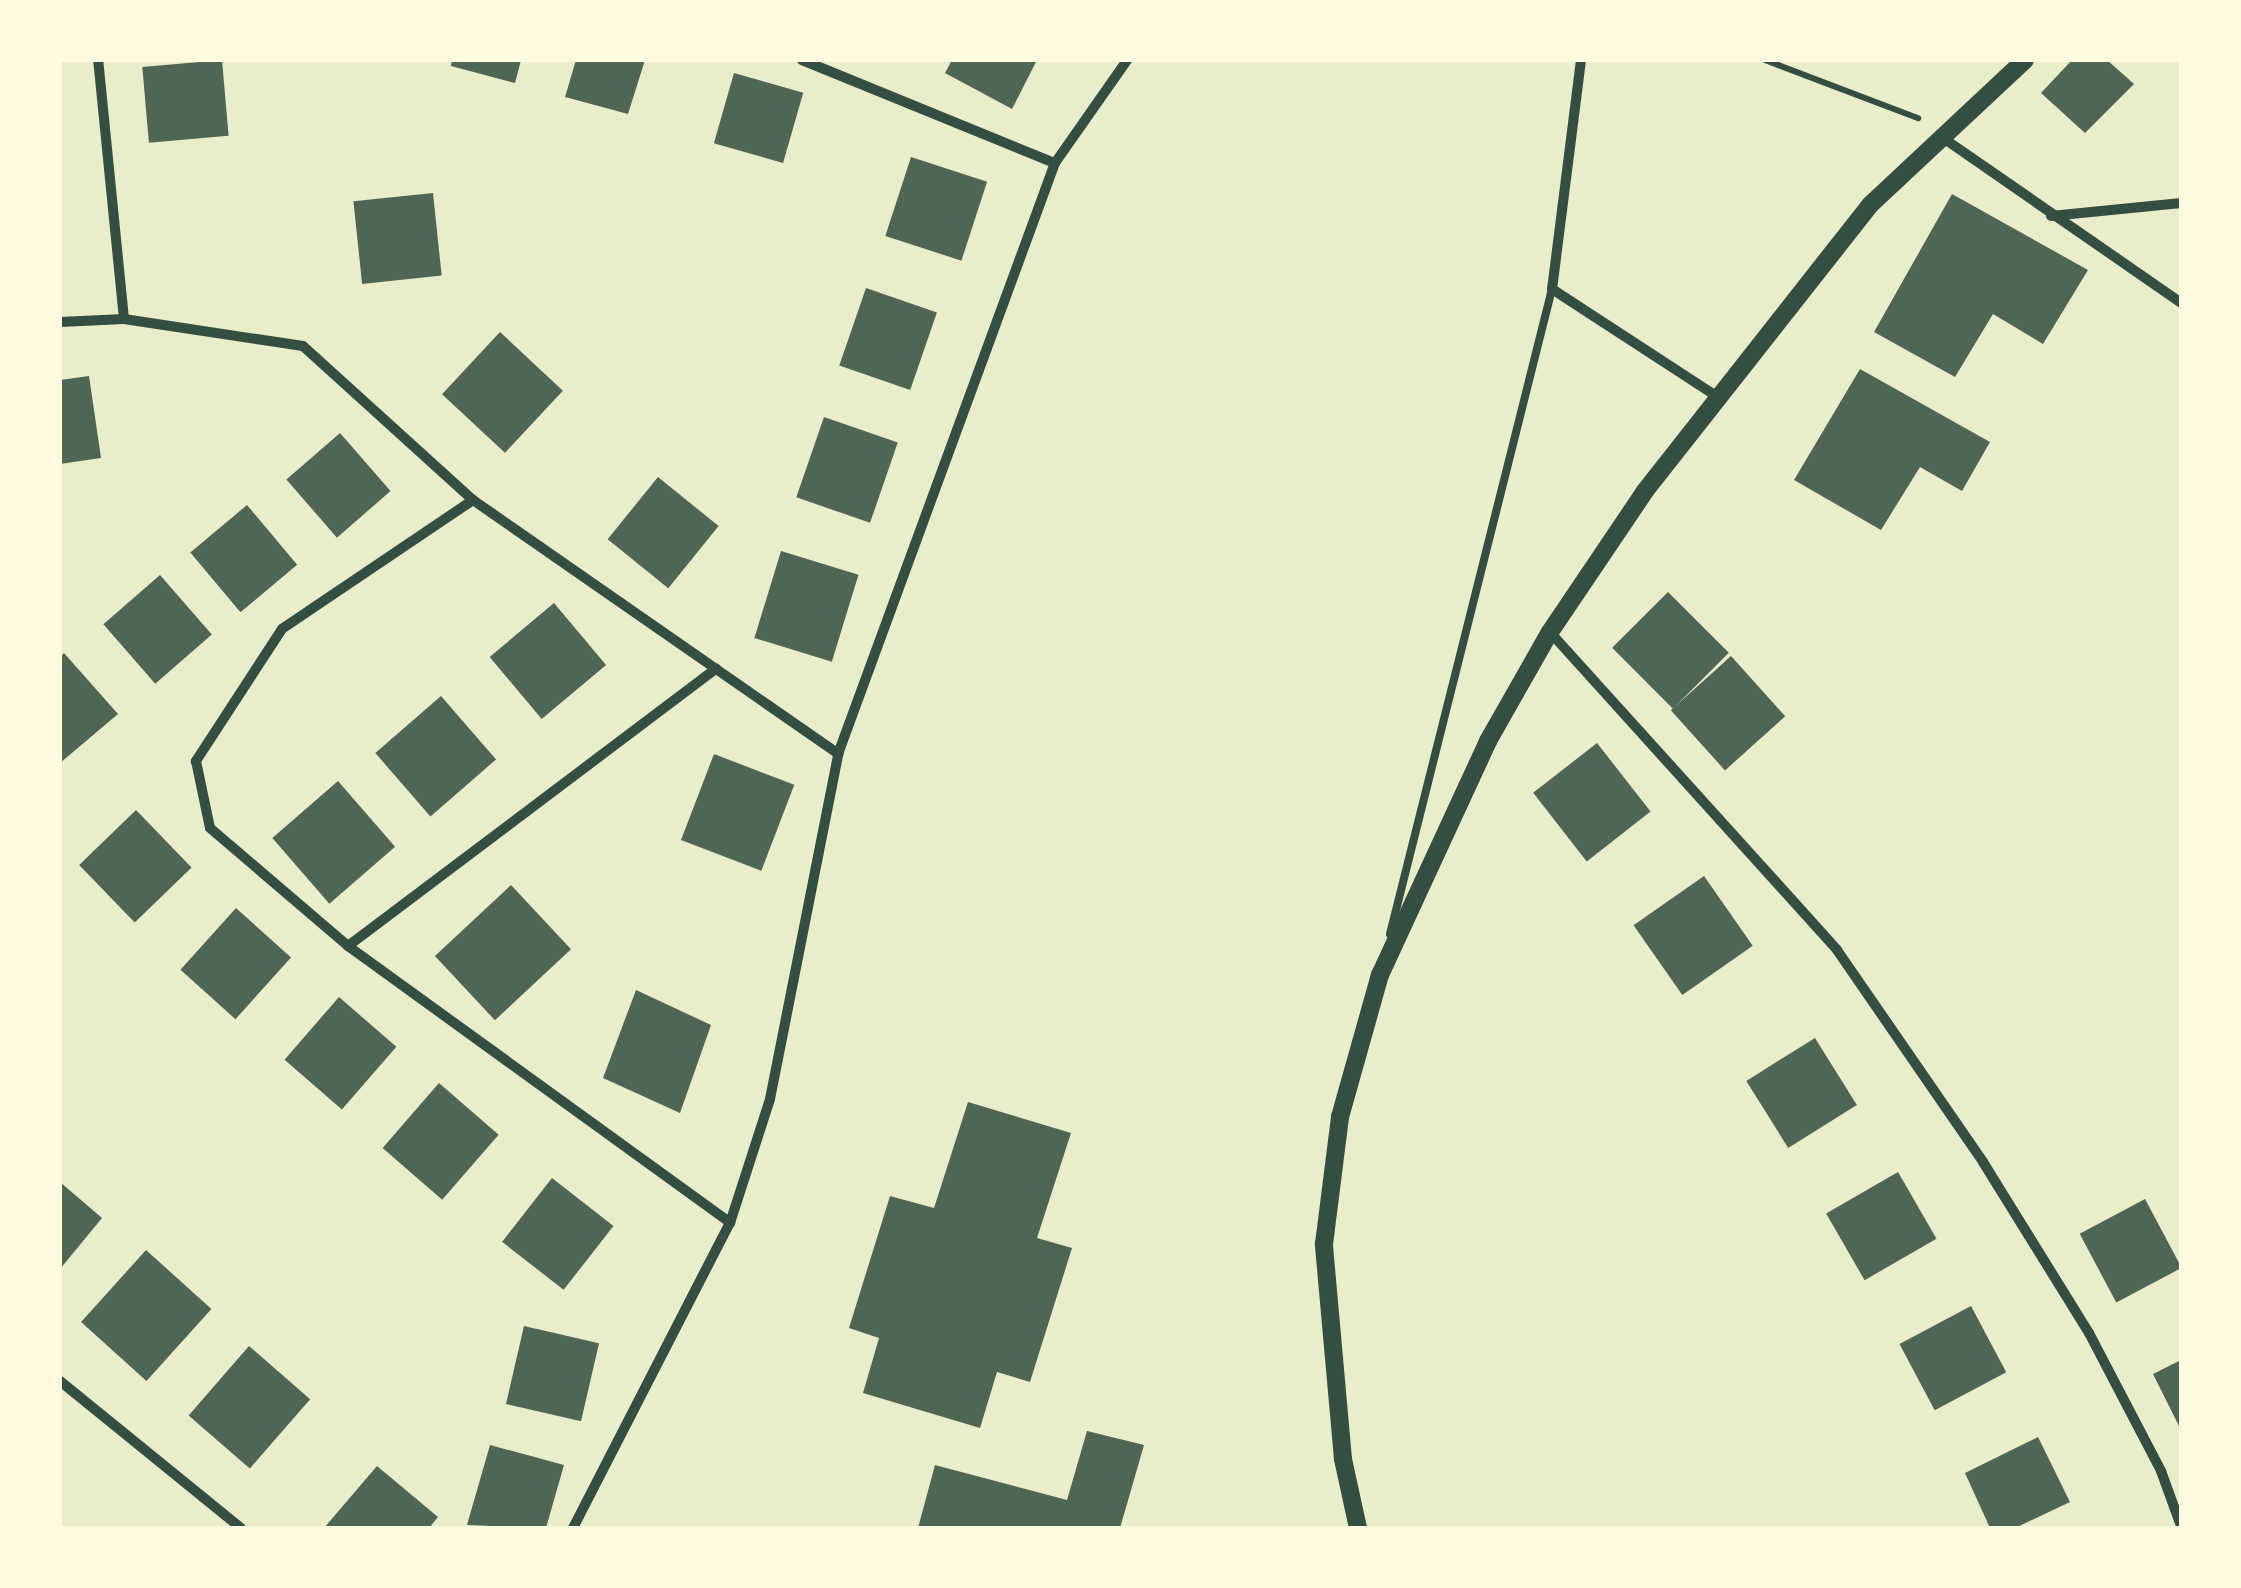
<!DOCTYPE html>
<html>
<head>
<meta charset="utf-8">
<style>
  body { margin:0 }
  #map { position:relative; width:2241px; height:1588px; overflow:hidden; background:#e9edc9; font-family:"Nunito Sans",sans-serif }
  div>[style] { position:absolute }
  .building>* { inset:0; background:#4f6655; transform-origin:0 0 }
  .path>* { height:6px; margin:-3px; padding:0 3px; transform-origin:3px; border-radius:3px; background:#344e41 }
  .service>* { height:8px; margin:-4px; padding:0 4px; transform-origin:4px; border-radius:4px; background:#344e41 }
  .minor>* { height:10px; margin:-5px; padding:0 5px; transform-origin:5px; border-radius:5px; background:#344e41 }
  .tertiary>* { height:18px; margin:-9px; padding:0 9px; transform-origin:9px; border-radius:9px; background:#344e41 }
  span { translate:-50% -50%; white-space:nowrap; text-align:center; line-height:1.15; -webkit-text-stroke:8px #fefae0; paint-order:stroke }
  .frame { position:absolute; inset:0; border:62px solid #fefae0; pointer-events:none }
</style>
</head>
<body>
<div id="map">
  <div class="building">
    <div style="left:222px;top:60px;width:76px;height:80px;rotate:85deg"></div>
    <div style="clip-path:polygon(452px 60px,521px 60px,515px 83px,451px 66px)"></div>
    <div style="clip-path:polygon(576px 60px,645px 60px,628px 114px,565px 97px)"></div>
    <div style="clip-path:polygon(952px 60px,1037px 60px,1012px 109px,945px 73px)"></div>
    <div style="clip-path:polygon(2072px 60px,2107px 60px,2134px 84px,2085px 133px,2041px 93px)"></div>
    <div style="left:734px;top:73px;width:72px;height:73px;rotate:16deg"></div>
    <div style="left:911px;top:157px;width:80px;height:83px;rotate:18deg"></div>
    <div style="left:433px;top:193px;width:83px;height:80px;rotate:84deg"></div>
    <div style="clip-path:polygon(1952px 194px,2088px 270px,2043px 344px,1993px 314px,1955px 377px,1874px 332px)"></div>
    <div style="left:866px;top:288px;width:75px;height:82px;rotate:19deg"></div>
    <div style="left:500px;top:332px;width:86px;height:85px;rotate:43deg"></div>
    <div style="clip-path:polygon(1860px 369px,1990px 442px,1962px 491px,1920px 467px,1881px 530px,1794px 480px)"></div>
    <div style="clip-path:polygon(89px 376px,101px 458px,60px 464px,60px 380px)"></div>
    <div style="left:824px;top:417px;width:78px;height:85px;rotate:19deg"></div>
    <div style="left:340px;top:433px;width:77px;height:71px;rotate:49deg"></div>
    <div style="left:658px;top:477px;width:78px;height:80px;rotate:39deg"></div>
    <div style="left:247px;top:505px;width:78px;height:74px;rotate:50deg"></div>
    <div style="left:781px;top:551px;width:81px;height:91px;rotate:17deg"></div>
    <div style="left:160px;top:575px;width:79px;height:75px;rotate:49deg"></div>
    <div style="left:1668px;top:592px;width:86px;height:79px;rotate:45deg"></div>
    <div style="left:554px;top:603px;width:81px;height:84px;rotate:50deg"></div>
    <div style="clip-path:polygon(64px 653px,118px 714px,60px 763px,60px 657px)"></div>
    <div style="left:1731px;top:656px;width:81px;height:81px;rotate:48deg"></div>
    <div style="left:441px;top:696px;width:84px;height:87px;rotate:49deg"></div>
    <div style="left:1597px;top:743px;width:87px;height:81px;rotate:52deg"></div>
    <div style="left:714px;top:754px;width:86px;height:92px;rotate:21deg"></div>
    <div style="left:338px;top:781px;width:87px;height:87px;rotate:49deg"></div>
    <div style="left:136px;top:810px;width:80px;height:79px;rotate:46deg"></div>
    <div style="left:1704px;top:876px;width:85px;height:86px;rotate:55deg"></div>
    <div style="left:511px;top:885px;width:88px;height:104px;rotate:47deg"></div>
    <div style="left:236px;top:908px;width:74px;height:83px;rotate:42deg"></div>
    <div style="clip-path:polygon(636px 990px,711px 1025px,680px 1113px,603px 1078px)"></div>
    <div style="left:339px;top:997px;width:76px;height:83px;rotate:41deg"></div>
    <div style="left:1815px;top:1038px;width:79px;height:81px;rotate:58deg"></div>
    <div style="left:439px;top:1083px;width:79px;height:86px;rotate:41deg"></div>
    <div style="clip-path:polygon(968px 1102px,1071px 1133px,1037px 1238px,1072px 1248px,1030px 1382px,997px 1372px,980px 1428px,863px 1393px,879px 1338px,849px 1328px,890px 1196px,934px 1208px)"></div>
    <div style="left:1898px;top:1172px;width:77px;height:83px;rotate:60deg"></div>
    <div style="left:552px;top:1178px;width:78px;height:81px;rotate:38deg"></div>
    <div style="clip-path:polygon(60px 1182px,102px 1218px,60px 1269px)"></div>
    <div style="left:2145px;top:1199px;width:78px;height:74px;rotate:62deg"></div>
    <div style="left:146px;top:1250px;width:88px;height:97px;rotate:42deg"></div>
    <div style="left:1971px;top:1306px;width:75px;height:81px;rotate:62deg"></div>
    <div style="left:524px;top:1326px;width:77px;height:80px;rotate:13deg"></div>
    <div style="left:249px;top:1346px;width:81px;height:92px;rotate:41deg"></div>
    <div style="clip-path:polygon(2181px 1360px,2181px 1430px,2153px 1374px)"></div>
    <div style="clip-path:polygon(1087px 1431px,1144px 1445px,1120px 1528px,918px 1528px,935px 1465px,1067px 1500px)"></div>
    <div style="clip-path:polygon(2038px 1437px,2070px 1502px,2015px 1528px,1990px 1528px,1965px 1473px)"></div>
    <div style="clip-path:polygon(490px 1445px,564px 1465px,546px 1528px,467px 1525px)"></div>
    <div style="clip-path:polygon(377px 1466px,438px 1517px,429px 1528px,324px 1528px)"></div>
  </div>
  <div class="path">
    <div style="left:1765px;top:60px;width:164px;rotate:20.8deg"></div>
  </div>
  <div class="service">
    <div style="left:1390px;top:934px;width:665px;rotate:-75.9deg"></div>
  </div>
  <div class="minor">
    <div style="left:802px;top:60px;width:273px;rotate:22.2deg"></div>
    <div style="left:1581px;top:60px;width:231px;rotate:97.2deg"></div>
    <div style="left:1552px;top:289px;width:199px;rotate:33.1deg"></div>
    <div style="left:1946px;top:140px;width:286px;rotate:34.7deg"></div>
    <div style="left:2051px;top:216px;width:131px;rotate:-5.7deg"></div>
    <div style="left:124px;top:319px;width:181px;rotate:8.6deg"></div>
    <div style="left:303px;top:346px;width:229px;rotate:42.2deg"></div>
    <div style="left:473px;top:500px;width:445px;rotate:34.8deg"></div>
    <div style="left:60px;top:322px;width:64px;rotate:-2.7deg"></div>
    <div style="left:124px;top:319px;width:260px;rotate:-95.7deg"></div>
    <div style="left:473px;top:500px;width:230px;rotate:146deg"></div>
    <div style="left:282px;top:629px;width:158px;rotate:123.1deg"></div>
    <div style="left:196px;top:761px;width:68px;rotate:78.2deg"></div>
    <div style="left:210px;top:828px;width:182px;rotate:40.5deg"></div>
    <div style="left:348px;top:946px;width:461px;rotate:-37deg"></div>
    <div style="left:1550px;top:632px;width:428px;rotate:47.9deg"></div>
    <div style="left:1837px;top:950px;width:257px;rotate:55.4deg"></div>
    <div style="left:1983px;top:1162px;width:201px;rotate:58.2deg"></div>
    <div style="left:2089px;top:1333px;width:156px;rotate:62.4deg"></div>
    <div style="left:2161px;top:1471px;width:59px;rotate:70deg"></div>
    <div style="left:348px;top:946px;width:472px;rotate:35.9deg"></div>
    <div style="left:60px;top:1381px;width:233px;rotate:39.1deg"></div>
    <div style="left:573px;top:1528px;width:343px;rotate:-62.8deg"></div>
    <div style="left:730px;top:1223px;width:130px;rotate:-72.1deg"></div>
    <div style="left:770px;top:1099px;width:352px;rotate:-78.8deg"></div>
    <div style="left:838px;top:754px;width:630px;rotate:-69.84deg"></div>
    <div style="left:1055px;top:163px;width:126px;rotate:-55deg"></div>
  </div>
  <div class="tertiary">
    <div style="left:1358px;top:1528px;width:71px;rotate:-102.3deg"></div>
    <div style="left:1343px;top:1459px;width:216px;rotate:-95.1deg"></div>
    <div style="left:1324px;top:1244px;width:128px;rotate:-82.8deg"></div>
    <div style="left:1340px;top:1117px;width:148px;rotate:-74.3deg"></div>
    <div style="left:1380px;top:975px;width:258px;rotate:-65.2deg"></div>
    <div style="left:1488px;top:741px;width:125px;rotate:-60.4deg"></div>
    <div style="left:1550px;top:632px;width:170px;rotate:-56deg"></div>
    <div style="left:1645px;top:491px;width:364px;rotate:-51.8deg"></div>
    <div style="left:1870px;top:205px;width:212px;rotate:-43.1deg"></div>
  </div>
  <div class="frame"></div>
</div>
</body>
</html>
